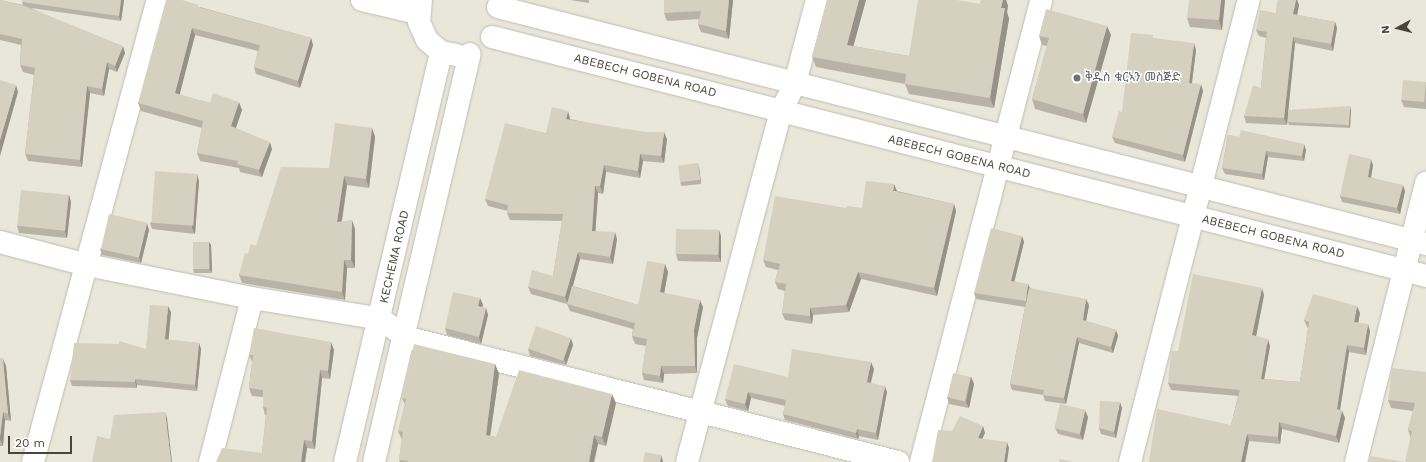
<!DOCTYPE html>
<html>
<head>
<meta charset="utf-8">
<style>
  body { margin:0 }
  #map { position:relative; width:1426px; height:462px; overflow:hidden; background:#f5f3ec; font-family:"Work Sans","Noto Sans Ethiopic",sans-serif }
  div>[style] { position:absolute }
  .residential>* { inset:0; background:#e9e6da; transform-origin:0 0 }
  .roads { filter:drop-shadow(0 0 1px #c0bcae) drop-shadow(0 0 1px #c0bcae) }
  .minor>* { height:22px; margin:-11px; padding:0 11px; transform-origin:11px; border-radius:11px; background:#fff }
  .wall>* { inset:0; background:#b8b3a6 }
  .shaded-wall>* { inset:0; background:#969287 }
  .building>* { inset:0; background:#d6d0c1; transform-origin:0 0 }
  .dots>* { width:11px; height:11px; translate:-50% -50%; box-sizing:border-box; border:2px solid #fff; border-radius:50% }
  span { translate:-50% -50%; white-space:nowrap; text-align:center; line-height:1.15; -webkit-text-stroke:3px #fff; paint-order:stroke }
  .street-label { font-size:12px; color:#494539 }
  .worship-label { font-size:12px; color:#5b616d }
  .left { translate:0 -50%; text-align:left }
  .north { position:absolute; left:1378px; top:8px; width:40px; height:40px; -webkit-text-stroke:3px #fff; paint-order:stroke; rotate:263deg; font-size:11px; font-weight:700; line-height:16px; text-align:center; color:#494539 }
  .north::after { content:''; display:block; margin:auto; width:14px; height:18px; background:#494539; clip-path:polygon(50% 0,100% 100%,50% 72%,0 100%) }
  .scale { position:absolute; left:8px; top:436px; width:64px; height:18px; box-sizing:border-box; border:2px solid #494539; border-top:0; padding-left:5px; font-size:12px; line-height:14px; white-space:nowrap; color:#494539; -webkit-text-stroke:3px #fff; paint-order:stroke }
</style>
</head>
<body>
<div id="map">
  <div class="residential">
    <div style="left:0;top:0;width:1426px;height:462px"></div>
  </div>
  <div class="roads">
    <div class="minor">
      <div style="left:362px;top:0;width:57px;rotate:13.1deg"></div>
      <div style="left:421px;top:0;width:22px;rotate:95deg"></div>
      <div style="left:419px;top:22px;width:20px;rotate:66deg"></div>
      <div style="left:427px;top:40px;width:18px;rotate:41deg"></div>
      <div style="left:441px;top:52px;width:15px;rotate:11deg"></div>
      <div style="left:498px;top:7px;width:958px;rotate:14.33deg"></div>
      <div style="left:492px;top:37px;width:964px;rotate:14.35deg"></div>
      <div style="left:0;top:242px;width:90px;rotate:14.8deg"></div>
      <div style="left:87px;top:265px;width:168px;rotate:11.3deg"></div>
      <div style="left:252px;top:298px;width:131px;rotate:9.2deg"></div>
      <div style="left:381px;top:319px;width:30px;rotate:37deg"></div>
      <div style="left:405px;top:337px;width:509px;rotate:14.23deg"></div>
      <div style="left:33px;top:462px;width:479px;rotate:-74.9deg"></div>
      <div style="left:210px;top:462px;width:169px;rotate:-75.6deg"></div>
      <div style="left:345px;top:462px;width:421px;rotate:-76.8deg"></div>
      <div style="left:374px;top:462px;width:419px;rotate:-76.8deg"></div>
      <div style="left:687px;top:462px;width:363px;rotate:-75deg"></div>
      <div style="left:781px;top:111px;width:31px;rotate:-63deg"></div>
      <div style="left:795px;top:83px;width:86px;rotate:-75.2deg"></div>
      <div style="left:921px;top:462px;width:477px;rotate:-75.4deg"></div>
      <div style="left:1130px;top:462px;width:477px;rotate:-75.6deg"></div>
      <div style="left:1356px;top:462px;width:288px;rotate:-75.9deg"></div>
    </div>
  </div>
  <div class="wall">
    <div style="clip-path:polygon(0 0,23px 5px,22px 2px,22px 0,124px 0,121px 21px,31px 8px,125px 53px,117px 72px,109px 69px,104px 96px,90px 93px,82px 167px,28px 161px,25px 154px,34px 75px,23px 72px,20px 65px,21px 45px,0 40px)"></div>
    <div style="clip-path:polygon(570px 0,589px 0,589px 3px)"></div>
    <div style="clip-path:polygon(733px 0,729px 39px,701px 32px,698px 24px,699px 19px,667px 21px,664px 13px)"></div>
    <div style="clip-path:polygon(827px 0,866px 0,853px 46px,909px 56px,980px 4px,981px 0,1006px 0,1008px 6px,1007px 12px,1009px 19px,994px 108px,909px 94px,905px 84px,816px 67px,812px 57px)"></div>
    <div style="clip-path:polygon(1225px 0,1222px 30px,1190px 27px,1187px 18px)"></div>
    <div style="clip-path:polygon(1278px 0,1297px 0,1299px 5px,1297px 15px,1335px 22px,1337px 28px,1333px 51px,1295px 43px,1288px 110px,1351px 110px,1350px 128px,1289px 125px,1288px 122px,1288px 111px,1287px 125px,1246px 123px,1244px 116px,1261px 88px,1266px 38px,1259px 36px,1256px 30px,1276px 13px)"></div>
    <div style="clip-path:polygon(200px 7px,311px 38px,313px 45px,300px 88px,256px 74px,254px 67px,258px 51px,195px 35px,179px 95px,210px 103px,242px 110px,236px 128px,272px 149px,262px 177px,240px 172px,239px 168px,200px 161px,197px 153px,202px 128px,141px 111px,138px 103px)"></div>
    <div style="clip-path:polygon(1111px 35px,1086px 123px,1035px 109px,1032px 99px,1047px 46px,1042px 45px,1039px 36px)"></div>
    <div style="clip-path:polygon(1154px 38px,1196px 50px,1192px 83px,1203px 91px,1185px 162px,1115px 143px,1112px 137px)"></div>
    <div style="clip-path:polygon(1426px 82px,1426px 109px,1404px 107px,1401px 100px)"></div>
    <div style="clip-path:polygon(570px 118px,570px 119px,667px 139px,664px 163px,643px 161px,640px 178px,606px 172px,603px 194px,598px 193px,595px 231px,617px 239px,613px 264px,580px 259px,573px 286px,638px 305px,665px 264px,668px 272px,664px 293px,703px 307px,697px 338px,697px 373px,664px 374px,663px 383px,644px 380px,642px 373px,646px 346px,635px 344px,632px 336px,633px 329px,570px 311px,567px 304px,531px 294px,528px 287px,553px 276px,562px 221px,510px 220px,507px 213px,508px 211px,488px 206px,485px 199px,546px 133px)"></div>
    <div style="clip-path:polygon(372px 128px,375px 137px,369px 188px,347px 185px,342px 222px,355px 229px,355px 268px,347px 268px,345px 300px,242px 283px,239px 275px,248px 254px)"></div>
    <div style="clip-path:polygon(1228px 135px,1306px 150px,1304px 161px,1268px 157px,1264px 180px,1225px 174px,1222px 168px)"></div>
    <div style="clip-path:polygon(1373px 165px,1371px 177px,1405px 191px,1400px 214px,1342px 202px,1340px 196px)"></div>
    <div style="clip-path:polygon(699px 167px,701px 184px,682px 186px,680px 183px)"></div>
    <div style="clip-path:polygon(199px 181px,195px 234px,152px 229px,150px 223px)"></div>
    <div style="clip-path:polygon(897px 191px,954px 204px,956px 211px,937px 296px,861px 279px,849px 312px,813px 315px,812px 324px,785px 320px,782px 313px,785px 291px,778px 289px,775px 282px,778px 270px,766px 267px,763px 260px,846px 208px,862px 208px)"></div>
    <div style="clip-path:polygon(69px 195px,71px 202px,67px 238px,19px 233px,17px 226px)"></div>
    <div style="clip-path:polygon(149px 230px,141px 263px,102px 255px,100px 249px)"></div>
    <div style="clip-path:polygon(721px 236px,721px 262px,678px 261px,676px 254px)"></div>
    <div style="clip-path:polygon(1022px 236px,1024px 242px,1014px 281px,1030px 288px,1089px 305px,1086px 321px,1116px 330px,1118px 336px,1113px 353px,1079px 343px,1066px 404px,1045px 401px,1043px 395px,1012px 390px,1010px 384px,1025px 307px,976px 299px,974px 293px)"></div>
    <div style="clip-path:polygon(209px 242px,211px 245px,212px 273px,194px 273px,193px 269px)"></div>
    <div style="clip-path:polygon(1264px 295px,1256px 336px,1270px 346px,1264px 379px,1300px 382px,1308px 328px,1307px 327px,1304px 320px,1360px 313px,1358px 323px,1370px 331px,1366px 355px,1349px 352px,1340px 410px,1342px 411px,1345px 418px,1339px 443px,1282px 429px,1280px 444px,1249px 441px,1245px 462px,1149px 462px,1231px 425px,1238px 396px,1171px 390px,1168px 383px,1178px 351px)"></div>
    <div style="clip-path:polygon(480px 298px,483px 305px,482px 307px,486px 308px,488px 315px,481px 344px,447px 335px,445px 328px)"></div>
    <div style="clip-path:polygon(171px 312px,168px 340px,199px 343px,201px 349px,197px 391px,137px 385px,137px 388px,72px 386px,70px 380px,146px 349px)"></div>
    <div style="clip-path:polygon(573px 345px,566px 365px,530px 356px,528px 349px)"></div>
    <div style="clip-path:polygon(334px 350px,330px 379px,322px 378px,315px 449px,307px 448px,305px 462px,216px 462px,262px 453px,266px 415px,265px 415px,263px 407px,263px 397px,252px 396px,249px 388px,252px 362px,249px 355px)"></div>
    <div style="clip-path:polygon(0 358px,3px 359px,6px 366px,11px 421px,5px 420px,3px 446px,0 446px)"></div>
    <div style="clip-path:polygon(495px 364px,499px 374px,490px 436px,496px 437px,616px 403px,606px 446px,598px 444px,594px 462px,400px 462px,399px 460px,402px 440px,398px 431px,405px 405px,402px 398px)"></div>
    <div style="clip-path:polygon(874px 369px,871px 383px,887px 392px,878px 440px,859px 436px,858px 439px,785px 420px,783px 414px,785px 406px,751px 398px,748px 411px,728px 406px,725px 399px,788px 377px)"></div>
    <div style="clip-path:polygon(1426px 372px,1411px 438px,1408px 430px,1413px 411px,1391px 408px,1388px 400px)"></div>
    <div style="clip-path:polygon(971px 377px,974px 384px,969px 408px,949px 404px,947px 397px)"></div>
    <div style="clip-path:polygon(1122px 408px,1116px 438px,1101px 434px,1099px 428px)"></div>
    <div style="clip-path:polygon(1088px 417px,1083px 440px,1058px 434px,1055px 428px)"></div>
  </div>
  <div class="shaded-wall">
    <div style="clip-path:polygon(121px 0,124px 0,121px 21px,119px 16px)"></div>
    <div style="clip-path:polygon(729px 0,733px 0,729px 39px,726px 31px)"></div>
    <div style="clip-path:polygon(859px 0,866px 0,851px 55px,847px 45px)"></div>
    <div style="clip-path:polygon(1003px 0,1006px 0,1008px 6px,1007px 12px,1009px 19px,994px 108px,990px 98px,1001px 8px)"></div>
    <div style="clip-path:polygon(1221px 0,1225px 0,1222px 30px,1219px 20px)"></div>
    <div style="clip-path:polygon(1296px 0,1297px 0,1299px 5px,1296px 21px,1293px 14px)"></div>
    <div style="clip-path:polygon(1335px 22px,1337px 28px,1333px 51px,1331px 44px)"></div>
    <div style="clip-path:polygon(1107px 26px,1111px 35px,1086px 123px,1083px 114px)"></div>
    <div style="clip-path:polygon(192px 28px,195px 35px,178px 101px,175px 93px)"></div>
    <div style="clip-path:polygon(1293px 37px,1295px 43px,1287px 125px,1284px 118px)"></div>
    <div style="clip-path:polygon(311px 38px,313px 45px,300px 88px,298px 81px)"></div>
    <div style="clip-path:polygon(1194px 43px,1196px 50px,1191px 90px,1189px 83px)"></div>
    <div style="clip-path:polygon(123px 46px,125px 53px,117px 72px,115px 66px)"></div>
    <div style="clip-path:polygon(107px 62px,109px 69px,104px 96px,102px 89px)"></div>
    <div style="clip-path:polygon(1201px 84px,1203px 91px,1185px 162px,1183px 155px)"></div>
    <div style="clip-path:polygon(16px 85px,18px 92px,0 156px,0 140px)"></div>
    <div style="clip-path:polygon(87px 86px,90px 93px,82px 167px,80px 160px)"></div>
    <div style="clip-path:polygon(239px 102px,242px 110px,234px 133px,231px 126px)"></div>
    <div style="clip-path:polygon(1350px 106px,1351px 110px,1350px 128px,1349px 125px)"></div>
    <div style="clip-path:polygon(568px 111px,570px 118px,569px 126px,566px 119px)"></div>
    <div style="clip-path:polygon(372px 128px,375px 137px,369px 188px,366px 179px)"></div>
    <div style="clip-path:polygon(664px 132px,667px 139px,664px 163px,661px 156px)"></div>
    <div style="clip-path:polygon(270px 142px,272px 149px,262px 177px,259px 170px)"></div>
    <div style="clip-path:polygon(1304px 144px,1306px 150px,1304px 161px,1302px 156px)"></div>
    <div style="clip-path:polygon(1266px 151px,1268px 157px,1264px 180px,1262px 174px)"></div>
    <div style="clip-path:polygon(640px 154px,643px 161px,640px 178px,638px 171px)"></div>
    <div style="clip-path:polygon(1371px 159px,1373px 165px,1370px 183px,1368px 177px)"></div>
    <div style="clip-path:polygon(698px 163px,699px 167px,701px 184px,700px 180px)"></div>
    <div style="clip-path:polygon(604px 165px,606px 172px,603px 194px,600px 186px)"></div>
    <div style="clip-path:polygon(197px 174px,199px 181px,195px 234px,192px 228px)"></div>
    <div style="clip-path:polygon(344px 176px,347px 185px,340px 231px,337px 222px)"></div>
    <div style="clip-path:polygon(894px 184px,897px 191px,893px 191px)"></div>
    <div style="clip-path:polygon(1403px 185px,1405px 191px,1400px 214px,1397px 208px)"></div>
    <div style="clip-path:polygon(595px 186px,598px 193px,595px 238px,592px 231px)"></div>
    <div style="clip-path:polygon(69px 195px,71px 202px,67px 238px,65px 232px)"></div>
    <div style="clip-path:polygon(954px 204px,956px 211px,937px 296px,934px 288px)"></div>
    <div style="clip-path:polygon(352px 220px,355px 229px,355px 268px,351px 260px)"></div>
    <div style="clip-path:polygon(147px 223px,149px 230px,141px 263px,139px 257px)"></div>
    <div style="clip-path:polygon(719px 230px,721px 236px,721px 262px,718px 255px)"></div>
    <div style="clip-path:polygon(615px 232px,617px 239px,613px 264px,610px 257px)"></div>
    <div style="clip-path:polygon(1022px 236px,1024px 242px,1013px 287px,1011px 281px)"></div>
    <div style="clip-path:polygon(209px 242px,211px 245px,212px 273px,210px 269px)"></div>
    <div style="clip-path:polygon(578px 252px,580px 259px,568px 304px,565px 297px)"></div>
    <div style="clip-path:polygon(344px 260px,347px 268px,345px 300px,342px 292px)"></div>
    <div style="clip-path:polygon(665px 264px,668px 272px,663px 300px,660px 292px)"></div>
    <div style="clip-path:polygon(858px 272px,861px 279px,849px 312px,846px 305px)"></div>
    <div style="clip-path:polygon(1028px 284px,1031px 290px,1028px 308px,1026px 301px)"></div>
    <div style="clip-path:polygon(1262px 288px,1264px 295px,1255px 342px,1252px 335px)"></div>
    <div style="clip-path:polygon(480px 298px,483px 305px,480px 312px,478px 306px)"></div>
    <div style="clip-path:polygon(1086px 299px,1089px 305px,1085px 326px,1083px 320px)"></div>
    <div style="clip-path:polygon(700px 300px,703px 307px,697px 338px,697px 373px,695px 366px,694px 330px)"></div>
    <div style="clip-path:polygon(168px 306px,171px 312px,168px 346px,165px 339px)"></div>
    <div style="clip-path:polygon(1357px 306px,1360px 313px,1357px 329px,1354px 322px)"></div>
    <div style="clip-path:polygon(486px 308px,488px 315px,481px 344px,479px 337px)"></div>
    <div style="clip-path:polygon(810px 308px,813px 315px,812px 324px,810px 316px)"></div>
    <div style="clip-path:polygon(1368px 324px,1370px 331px,1366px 355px,1364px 348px)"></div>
    <div style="clip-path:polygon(1116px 330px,1118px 336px,1113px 353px,1111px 347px)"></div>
    <div style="clip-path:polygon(1077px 337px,1079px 343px,1066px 404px,1064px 398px)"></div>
    <div style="clip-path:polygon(571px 338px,573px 345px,566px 365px,564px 358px)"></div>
    <div style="clip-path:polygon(1268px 339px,1270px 346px,1263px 386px,1261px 379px)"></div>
    <div style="clip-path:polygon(331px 342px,334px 350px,330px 379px,328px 371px)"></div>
    <div style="clip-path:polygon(199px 343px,201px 349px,197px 391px,195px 385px)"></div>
    <div style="clip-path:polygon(1347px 345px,1349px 352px,1339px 416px,1337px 409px)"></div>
    <div style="clip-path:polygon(3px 359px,6px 366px,11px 421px,8px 414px)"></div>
    <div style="clip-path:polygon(871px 362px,874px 369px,869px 389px,867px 382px)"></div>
    <div style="clip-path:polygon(495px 364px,499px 374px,489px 444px,486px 435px)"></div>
    <div style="clip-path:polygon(661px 366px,664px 374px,663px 383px,660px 376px)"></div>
    <div style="clip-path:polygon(320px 370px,322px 378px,315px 449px,312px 441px)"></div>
    <div style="clip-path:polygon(971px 377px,974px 384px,969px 408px,966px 402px)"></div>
    <div style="clip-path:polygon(135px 379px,137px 385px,137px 388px,135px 382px)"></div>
    <div style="clip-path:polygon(885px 386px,887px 392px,878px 440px,876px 433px)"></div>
    <div style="clip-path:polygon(748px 392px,751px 398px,748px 411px,745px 404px)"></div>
    <div style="clip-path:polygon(612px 394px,616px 403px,606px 446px,602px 437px)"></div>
    <div style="clip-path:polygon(1120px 402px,1122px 408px,1116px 438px,1114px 432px)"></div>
    <div style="clip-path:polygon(1085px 410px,1088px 417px,1083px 440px,1080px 434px)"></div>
    <div style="clip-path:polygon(1342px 411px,1345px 418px,1339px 443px,1336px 436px)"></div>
    <div style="clip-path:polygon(3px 412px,5px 420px,3px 446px,0 439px,0 437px)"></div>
    <div style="clip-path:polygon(165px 412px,167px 418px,172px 462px,171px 462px)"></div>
    <div style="clip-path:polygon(1279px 422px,1282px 429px,1280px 444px,1278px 437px)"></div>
    <div style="clip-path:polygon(983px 426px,985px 433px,980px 444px,978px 438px)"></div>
    <div style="clip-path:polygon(857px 429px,859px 436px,858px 439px,856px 433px)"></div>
    <div style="clip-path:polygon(1247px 434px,1249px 441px,1245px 462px,1241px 462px)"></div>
    <div style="clip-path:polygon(594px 435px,598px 444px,594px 462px,589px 462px)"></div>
    <div style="clip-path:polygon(304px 440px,307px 448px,305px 462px,301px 462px)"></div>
    <div style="clip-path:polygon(1007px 442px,1009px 448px,1007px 462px,1004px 462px)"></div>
    <div style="clip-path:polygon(661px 455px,663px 461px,663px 462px,660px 462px)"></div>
  </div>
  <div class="building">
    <div style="clip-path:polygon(0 0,25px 6px,123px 46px,115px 66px,107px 62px,102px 89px,87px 86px,80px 160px,25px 154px,35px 68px,20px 65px,22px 39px,0 34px)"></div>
    <div style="clip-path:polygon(22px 0,121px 0,119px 16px,22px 2px)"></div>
    <div style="clip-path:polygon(166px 0,182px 0,199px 5px,198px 7px,311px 38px,298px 81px,254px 67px,260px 45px,192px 28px,175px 93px,210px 103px,213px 93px,239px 102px,231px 126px,270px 142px,259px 170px,237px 164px,238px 161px,197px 153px,203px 121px,138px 103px)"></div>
    <div style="clip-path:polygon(664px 0,729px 0,726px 31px,698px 24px,701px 11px,664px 13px)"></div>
    <div style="clip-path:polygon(827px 0,859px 0,847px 45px,909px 56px,918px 0,957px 0,980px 4px,981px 0,1003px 0,1001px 8px,1005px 8px,990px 98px,905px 84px,906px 74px,812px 57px)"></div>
    <div style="clip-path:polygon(1189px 0,1221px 0,1219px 20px,1187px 18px)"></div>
    <div style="clip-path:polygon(1278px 0,1296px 0,1293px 14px,1335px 22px,1331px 44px,1293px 37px,1284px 118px,1244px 116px,1253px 85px,1261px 88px,1267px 32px,1256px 30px,1260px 10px,1276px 13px)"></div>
    <div style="clip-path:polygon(1046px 9px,1107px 26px,1083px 114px,1032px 99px,1049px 38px,1039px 36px)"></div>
    <div style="clip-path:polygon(1131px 33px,1153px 35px,1153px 38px,1194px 43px,1189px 83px,1201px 84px,1183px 155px,1112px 137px,1119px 111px,1122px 112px)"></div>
    <div style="clip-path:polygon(0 80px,16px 85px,0 140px)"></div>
    <div style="left:1403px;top:80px;width:23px;height:20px;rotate:5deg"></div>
    <div style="clip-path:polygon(1350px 106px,1349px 125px,1288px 122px,1288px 110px)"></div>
    <div style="clip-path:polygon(552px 107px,568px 111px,566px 119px,645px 132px,664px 132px,661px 156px,640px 154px,638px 171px,604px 165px,600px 186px,595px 186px,592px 231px,615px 232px,610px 257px,578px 252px,565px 297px,528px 287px,532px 270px,553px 276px,563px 214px,507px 213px,508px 205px,485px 199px,505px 123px,546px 133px)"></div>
    <div style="clip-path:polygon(335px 123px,372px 128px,366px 179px,344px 176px,337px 222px,352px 220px,351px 260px,344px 260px,342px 292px,239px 275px,245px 253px,248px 254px,251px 244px,256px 246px,281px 167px,329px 168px)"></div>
    <div style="clip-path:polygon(1241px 130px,1304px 144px,1302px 156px,1266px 151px,1262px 174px,1222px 168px,1228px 135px,1239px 137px)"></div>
    <div style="clip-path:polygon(1349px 154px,1371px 159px,1368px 177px,1403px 185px,1397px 208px,1340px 196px)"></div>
    <div style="left:698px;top:163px;width:17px;height:20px;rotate:83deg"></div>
    <div style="left:155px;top:171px;width:42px;height:52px;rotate:4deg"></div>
    <div style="clip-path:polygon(866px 181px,894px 184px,893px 191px,954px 204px,934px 288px,858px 272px,846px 305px,810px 308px,810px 316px,782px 313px,786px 284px,775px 282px,780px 264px,763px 260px,775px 196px,846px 208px,847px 206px,862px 208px)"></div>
    <div style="left:21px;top:190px;width:48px;height:36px;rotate:6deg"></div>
    <div style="left:109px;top:214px;width:39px;height:36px;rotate:13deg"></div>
    <div style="clip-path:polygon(991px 228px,1022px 236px,1011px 281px,1028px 284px,1026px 301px,974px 293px)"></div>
    <div style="left:676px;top:229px;width:43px;height:25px;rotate:1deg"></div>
    <div style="left:193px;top:242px;width:16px;height:27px"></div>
    <div style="clip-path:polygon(647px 261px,665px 264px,660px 292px,700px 300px,694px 330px,695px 366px,661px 366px,660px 376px,642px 373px,647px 339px,632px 336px,635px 323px,567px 304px,572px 286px,638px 305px)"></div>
    <div style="clip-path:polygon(1193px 274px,1262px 288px,1252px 335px,1268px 339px,1261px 379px,1300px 382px,1309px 322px,1304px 320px,1313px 294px,1357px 306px,1354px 322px,1368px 324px,1364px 348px,1347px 345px,1337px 409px,1342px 411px,1336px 436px,1279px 422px,1278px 437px,1247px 434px,1241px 462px,1149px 462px,1157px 409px,1231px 425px,1240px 390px,1168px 383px,1171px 351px,1178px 351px)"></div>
    <div style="clip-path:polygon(1029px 288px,1086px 299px,1083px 320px,1116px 330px,1111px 347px,1077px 337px,1064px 398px,1043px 395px,1044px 390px,1010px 384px)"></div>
    <div style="clip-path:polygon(453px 292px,480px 298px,478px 306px,486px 308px,479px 337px,445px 328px)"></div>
    <div style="clip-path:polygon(150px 305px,168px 306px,165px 339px,199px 343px,195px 385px,135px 379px,135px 382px,70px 380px,74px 343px,119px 344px,119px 341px,146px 349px)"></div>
    <div style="left:536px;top:326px;width:37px;height:24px;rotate:19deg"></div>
    <div style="clip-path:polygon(254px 328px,331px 342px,328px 371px,320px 370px,312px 441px,304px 440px,301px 462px,216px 462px,222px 448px,262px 453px,267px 408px,263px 407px,263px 390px,249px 388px,253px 355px,249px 355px)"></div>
    <div style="clip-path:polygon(414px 344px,495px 364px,486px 435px,496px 437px,519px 370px,612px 394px,602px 437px,594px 435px,589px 462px,408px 462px,408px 461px,399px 460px,403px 432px,398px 431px,406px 399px,402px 398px)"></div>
    <div style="clip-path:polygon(792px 349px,871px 362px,867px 382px,885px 386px,876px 433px,857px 429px,856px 433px,783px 414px,786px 400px,748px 392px,745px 404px,725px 399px,734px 364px,788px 377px)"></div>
    <div style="clip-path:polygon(0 358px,3px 359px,8px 414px,3px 412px,0 437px)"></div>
    <div style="clip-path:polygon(1392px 368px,1426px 372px,1426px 462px,1405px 462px,1412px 431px,1408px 430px,1415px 403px,1388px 400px)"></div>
    <div style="left:953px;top:373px;width:18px;height:25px;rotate:13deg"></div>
    <div style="clip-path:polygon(1100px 401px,1120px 402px,1114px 432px,1099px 428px)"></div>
    <div style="left:1060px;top:404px;width:26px;height:25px;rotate:13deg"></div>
    <div style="clip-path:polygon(165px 412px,171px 462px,92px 462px,97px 436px,110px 439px,114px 415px)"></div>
    <div style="clip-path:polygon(960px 416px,983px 426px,978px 438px,1007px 442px,1004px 462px,932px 462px,938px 430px,952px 431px)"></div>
    <div style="clip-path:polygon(645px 452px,661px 455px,660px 462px,643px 462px)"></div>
    <div style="clip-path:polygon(1370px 456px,1405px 462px,1369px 462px)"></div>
    <div style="clip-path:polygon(1060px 459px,1074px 462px,1059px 462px)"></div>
  </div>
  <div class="dots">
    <div style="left:1077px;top:78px;background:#6b7280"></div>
  </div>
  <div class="street-label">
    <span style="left:645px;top:76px;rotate:14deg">ABEBECH GOBENA ROAD</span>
    <span style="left:959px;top:157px;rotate:14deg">ABEBECH GOBENA ROAD</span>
    <span style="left:1273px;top:237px;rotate:14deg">ABEBECH GOBENA ROAD</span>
    <span style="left:395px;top:257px;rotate:-77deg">KECHEMA ROAD</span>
  </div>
  <div class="worship-label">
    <span class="left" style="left:1085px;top:78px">ቅዱስ ቁርኣን መስጅድ</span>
  </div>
  <div class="north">N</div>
  <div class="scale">20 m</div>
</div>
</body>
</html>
